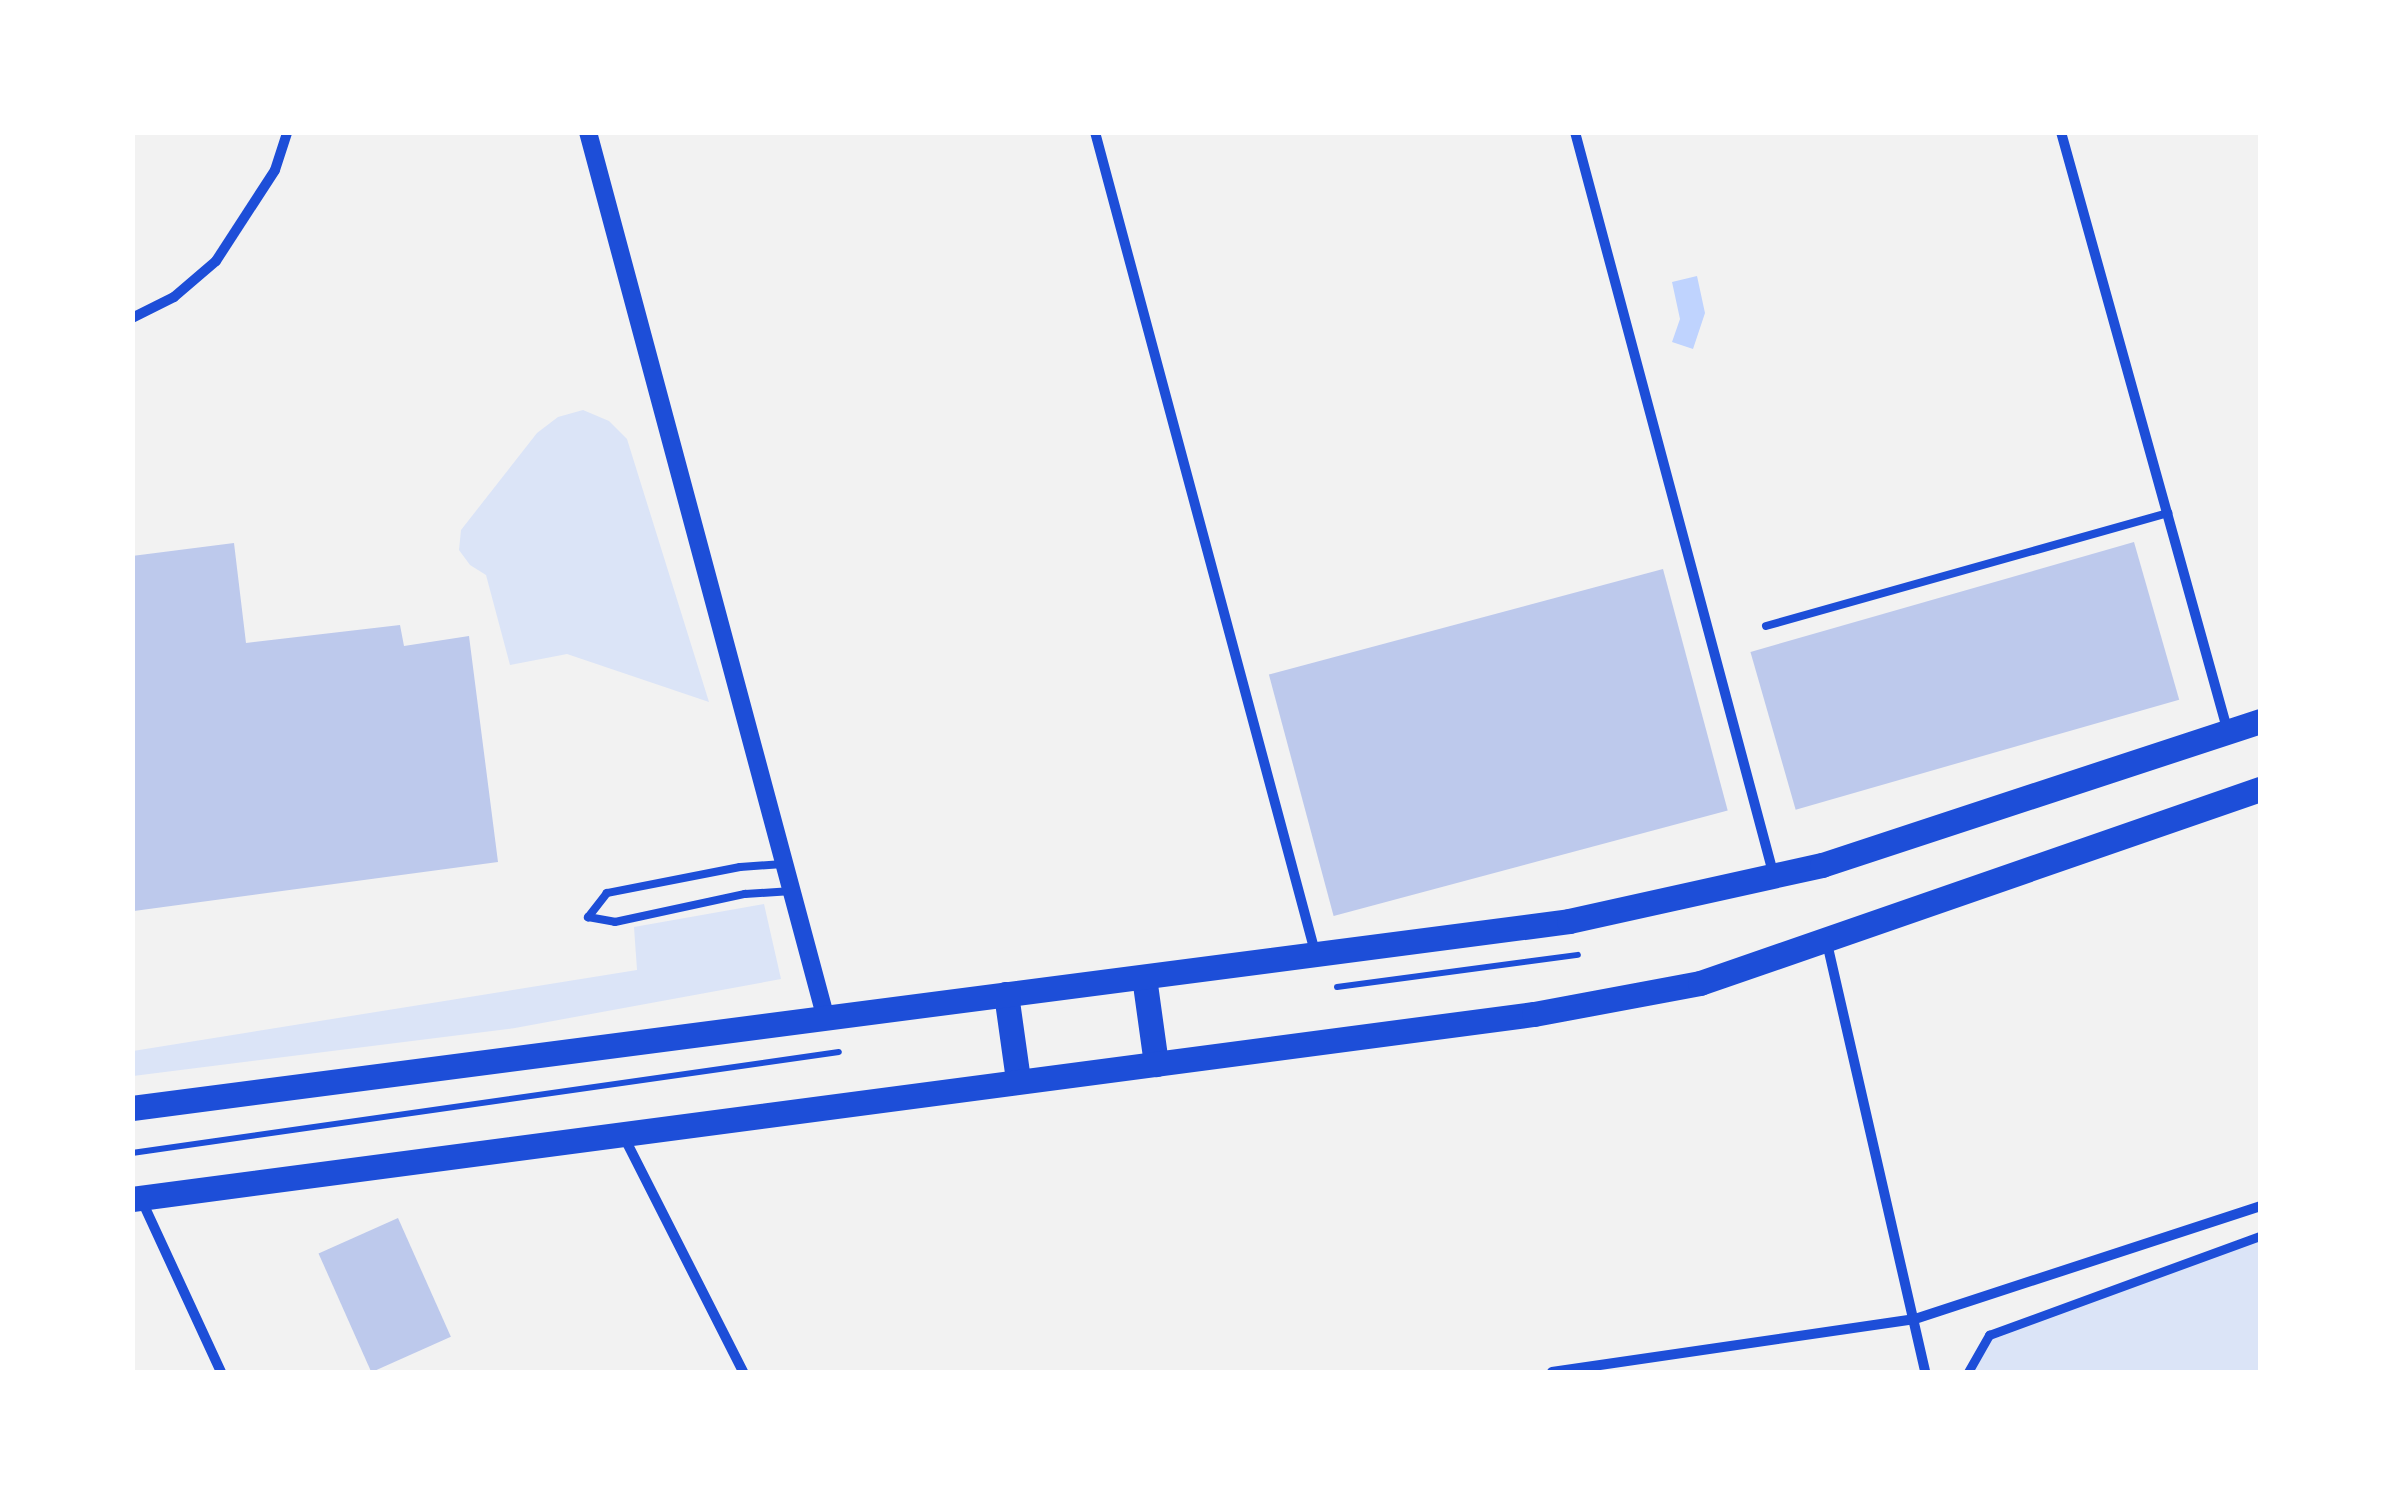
<!DOCTYPE html>
<html>
<head>
<meta charset="utf-8">
<style>
  body { margin:0 }
  #map { position:relative; width:2393px; height:1505px; overflow:hidden; background:#f2f2f2; font-family:Manrope,sans-serif }
  div>[style] { position:absolute }
  .green>* { inset:0; background:#dbe4f7 }
  .water>* { inset:0; background:#bfd3fe }
  .building>* { inset:0; background:#bdc9ec; transform-origin:0 0 }
  .path>* { height:6px; margin:-3px; padding:0 3px; transform-origin:3px; border-radius:3px; background:#1d4ed8 }
  .service>* { height:8px; margin:-4px; padding:0 4px; transform-origin:4px; border-radius:4px; background:#1d4ed8 }
  .pedestrian>* { height:9px; margin:-4.5px; padding:0 4.5px; transform-origin:4.5px; border-radius:4.5px; background:#1d4ed8 }
  .minor>* { height:10px; margin:-5px; padding:0 5px; transform-origin:5px; border-radius:5px; background:#1d4ed8 }
  .tertiary>* { height:18px; margin:-9px; padding:0 9px; transform-origin:9px; border-radius:9px; background:#1d4ed8 }
  .primary>* { height:25px; margin:-12.5px; padding:0 12.5px; transform-origin:12.5px; border-radius:12.5px; background:#1d4ed8 }
  span { translate:-50% -50%; white-space:nowrap; text-align:center; line-height:1.15; -webkit-text-stroke:9px #fff; paint-order:stroke }
  .frame { position:absolute; inset:0; border:135px solid #fff; pointer-events:none }
</style>
</head>
<body>
<div id="map">
  <div class="green">
    <div style="clip-path:polygon(583px 410px,609px 421px,627px 439px,709px 702px,567px 654px,510px 665px,486px 575px,470px 565px,459px 550px,461px 530px,537px 433px,558px 417px)"></div>
    <div style="clip-path:polygon(764px 904px,781px 979px,515px 1028px,133px 1076px,133px 1051px,637px 970px,634px 927px)"></div>
    <div style="clip-path:polygon(2260px 1236px,2260px 1372px,1968px 1372px,1989px 1335px)"></div>
  </div>
  <div class="water">
    <div style="clip-path:polygon(1697px 276px,1705px 313px,1693px 349px,1672px 342px,1680px 319px,1672px 282px)"></div>
  </div>
  <div class="building">
    <div style="left:2134px;top:542px;width:164px;height:399px;rotate:74deg"></div>
    <div style="clip-path:polygon(234px 543px,246px 643px,400px 625px,404px 646px,469px 636px,498px 862px,134px 911px,132px 556px)"></div>
    <div style="left:1663px;top:569px;width:250px;height:408px;rotate:75deg"></div>
    <div style="left:398px;top:1218px;width:130px;height:87px;rotate:66deg"></div>
  </div>
  <div class="path">
    <div style="left:1337px;top:987px;width:243px;rotate:-7.6deg"></div>
    <div style="left:132px;top:1153px;width:714px;rotate:-8.13deg"></div>
  </div>
  <div class="service">
    <div style="left:1766px;top:626px;width:418px;rotate:-15.7deg"></div>
    <div style="left:783px;top:864px;width:43px;rotate:176deg"></div>
    <div style="left:740px;top:867px;width:136px;rotate:168.9deg"></div>
    <div style="left:607px;top:893px;width:31px;rotate:128deg"></div>
    <div style="left:588px;top:917px;width:27px;rotate:10deg"></div>
    <div style="left:615px;top:922px;width:133px;rotate:-12.2deg"></div>
    <div style="left:745px;top:894px;width:47px;rotate:-3.7deg"></div>
  </div>
  <div class="pedestrian">
    <div style="left:1968px;top:1372px;width:43px;rotate:-60.4deg"></div>
    <div style="left:1989px;top:1335px;width:289px;rotate:-20.1deg"></div>
  </div>
  <div class="minor">
    <div style="left:1095px;top:132px;width:849px;rotate:74.98deg"></div>
    <div style="left:1575px;top:132px;width:770px;rotate:75.03deg"></div>
    <div style="left:2061px;top:132px;width:623px;rotate:74.45deg"></div>
    <div style="left:132px;top:318px;width:47px;rotate:-26.6deg"></div>
    <div style="left:174px;top:297px;width:55px;rotate:-40.6deg"></div>
    <div style="left:216px;top:261px;width:108px;rotate:-57deg"></div>
    <div style="left:275px;top:170px;width:40px;rotate:-72deg"></div>
    <div style="left:1827px;top:943px;width:440px;rotate:77.1deg"></div>
    <div style="left:624px;top:1137px;width:263px;rotate:63.1deg"></div>
    <div style="left:142px;top:1201px;width:188px;rotate:65.2deg"></div>
    <div style="left:1552px;top:1372px;width:367px;rotate:-8.3deg"></div>
    <div style="left:1915px;top:1319px;width:363px;rotate:-18.1deg"></div>
  </div>
  <div class="tertiary">
    <div style="left:588px;top:132px;width:918px;rotate:74.98deg"></div>
  </div>
  <div class="primary">
    <div style="left:1144px;top:977px;width:88px;rotate:82.1deg"></div>
    <div style="left:1006px;top:994px;width:86px;rotate:82deg"></div>
    <div style="left:132px;top:1108px;width:1449px;rotate:-7.41deg"></div>
    <div style="left:1569px;top:921px;width:259px;rotate:-12.5deg"></div>
    <div style="left:1822px;top:865px;width:461px;rotate:-18.2deg"></div>
    <div style="left:132px;top:1199px;width:1414px;rotate:-7.52deg"></div>
    <div style="left:1534px;top:1014px;width:169px;rotate:-10.6deg"></div>
    <div style="left:1700px;top:983px;width:593px;rotate:-19.11deg"></div>
  </div>
  <div class="frame"></div>
</div>
</body>
</html>
